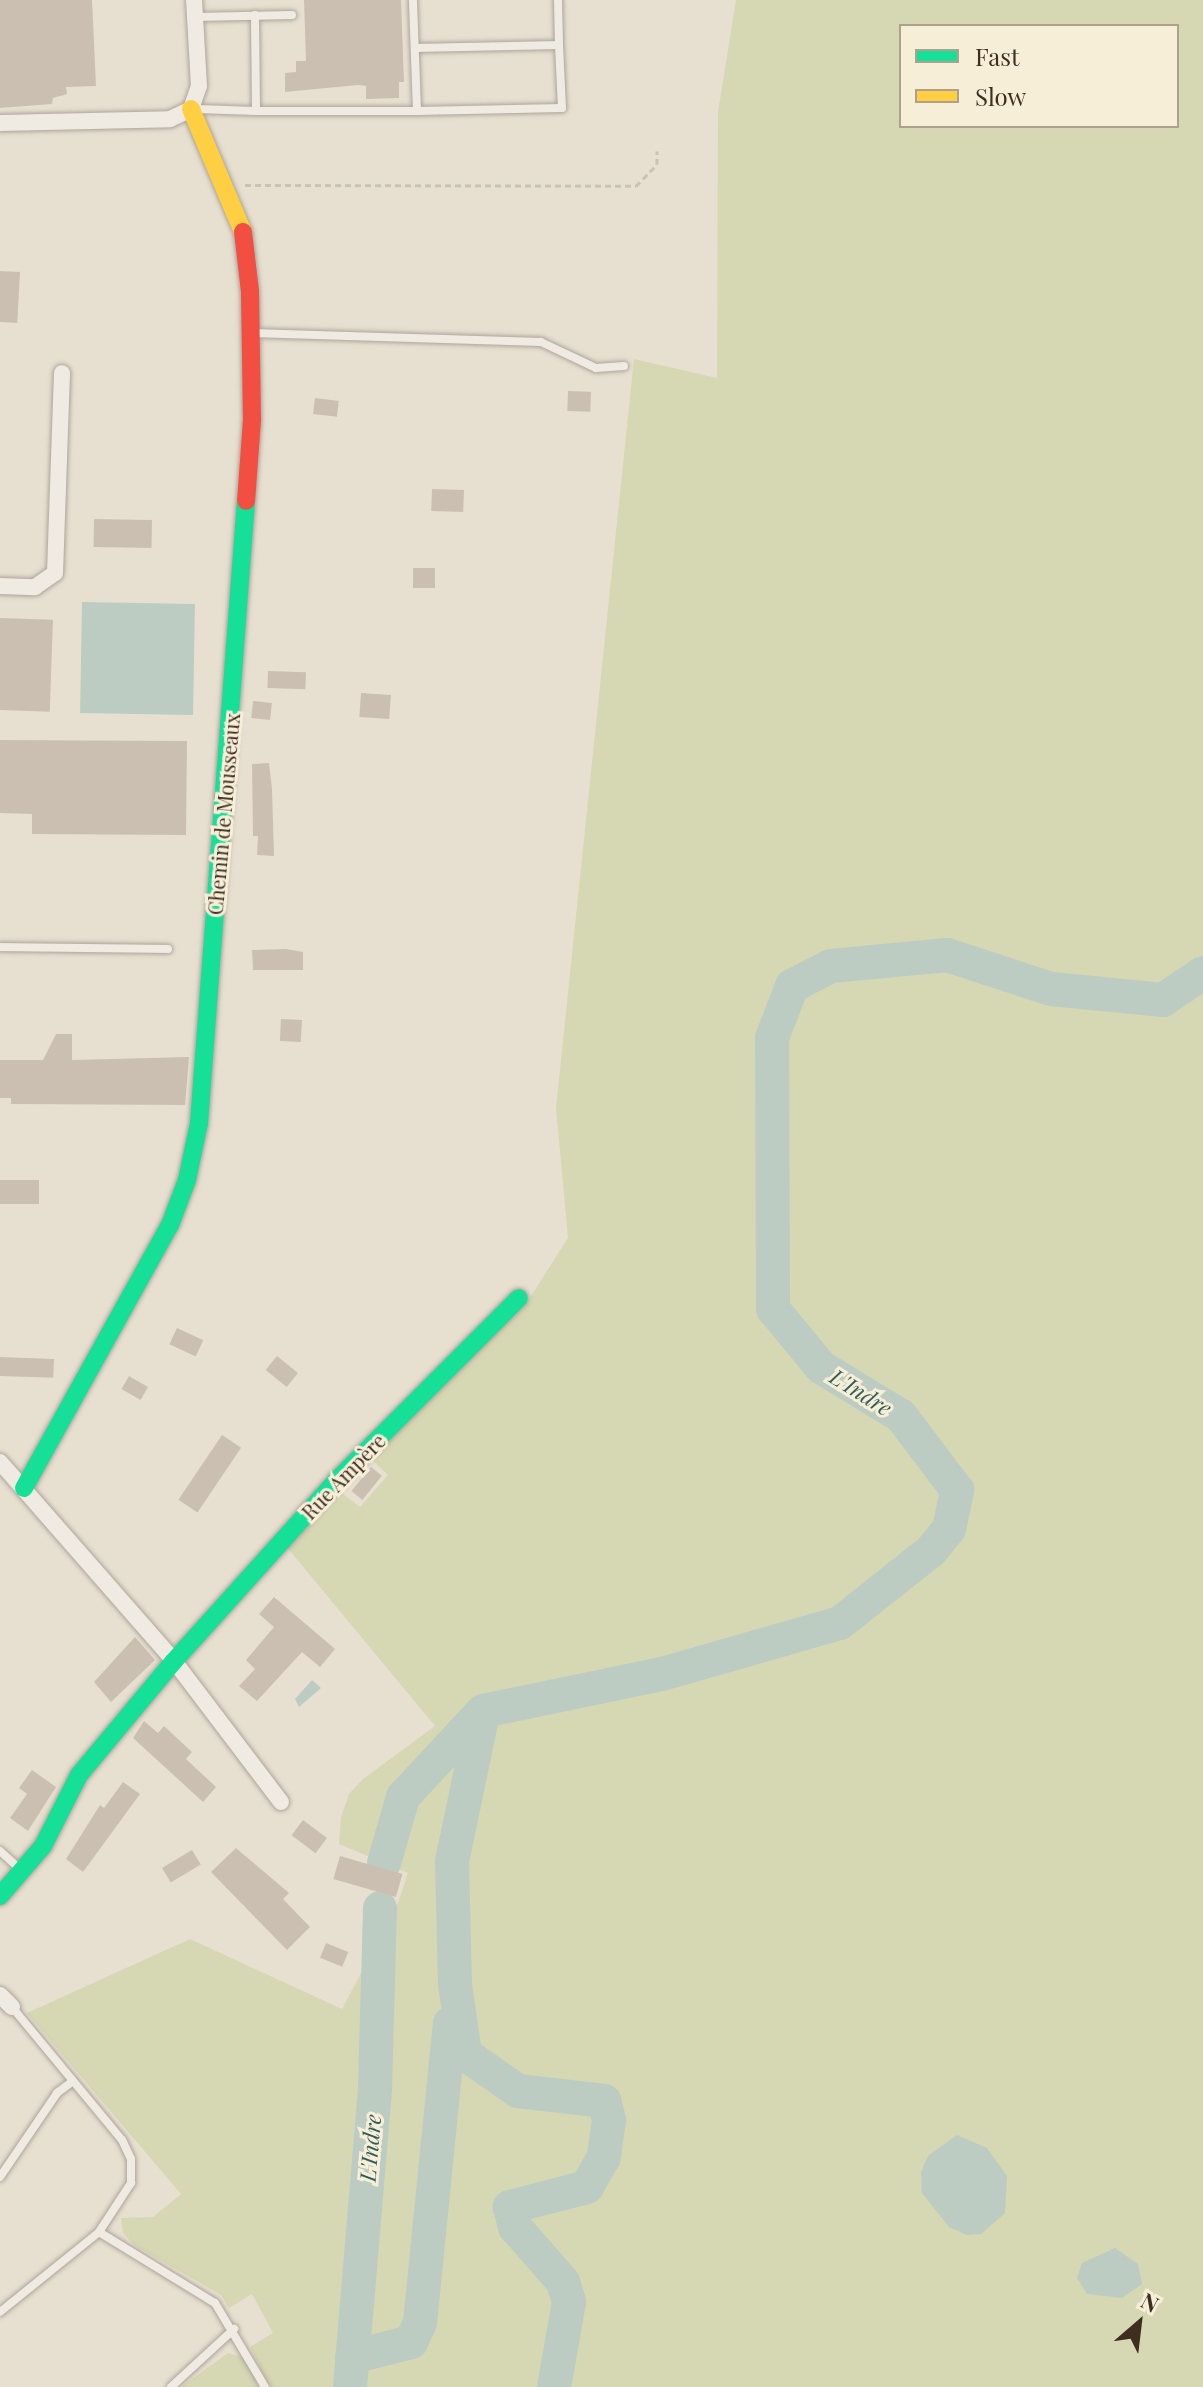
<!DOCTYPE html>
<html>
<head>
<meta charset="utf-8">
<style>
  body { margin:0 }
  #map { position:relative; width:1203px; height:2387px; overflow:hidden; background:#e7e0d1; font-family:"Playfair Display",serif }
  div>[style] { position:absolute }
  .green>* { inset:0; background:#d6d7b3 }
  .water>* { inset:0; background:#bcccc2; transform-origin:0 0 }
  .river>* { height:34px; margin:-17px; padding:0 17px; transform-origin:17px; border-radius:17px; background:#bcccc2 }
  .building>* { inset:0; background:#cbbfb2; transform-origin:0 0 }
  .path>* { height:3px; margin-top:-1.5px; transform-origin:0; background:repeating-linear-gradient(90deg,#c8c2b9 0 6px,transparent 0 10px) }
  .roads { filter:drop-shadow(0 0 2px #ada599) drop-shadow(0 0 2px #ada599) }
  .lane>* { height:8px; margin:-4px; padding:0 4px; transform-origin:4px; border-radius:4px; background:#efebe3 }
  .street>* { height:16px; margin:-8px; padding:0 8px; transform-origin:8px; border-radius:8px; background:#efebe3 }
  .fast>* { height:18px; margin:-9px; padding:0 9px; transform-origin:9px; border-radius:9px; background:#16e098 }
  .slow>* { height:18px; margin:-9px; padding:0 9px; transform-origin:9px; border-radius:9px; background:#ffcf43 }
  .jam>* { height:18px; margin:-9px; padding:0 9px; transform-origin:9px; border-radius:9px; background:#f24e42 }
  span { translate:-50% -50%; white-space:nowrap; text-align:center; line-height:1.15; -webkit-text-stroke:6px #f7eed8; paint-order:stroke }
  .street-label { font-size:20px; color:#3d2e20 }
  .water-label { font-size:22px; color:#2f5d5a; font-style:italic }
  .legend { position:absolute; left:899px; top:24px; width:280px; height:104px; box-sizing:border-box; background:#f7eed8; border:2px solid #ada18e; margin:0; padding:10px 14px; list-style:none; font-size:24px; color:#3d2e20 }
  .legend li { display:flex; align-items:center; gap:16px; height:40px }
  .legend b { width:40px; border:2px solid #ada18e }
  .north { position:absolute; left:1099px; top:2283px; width:80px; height:80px; -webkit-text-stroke:6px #f7eed8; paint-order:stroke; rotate:28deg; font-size:22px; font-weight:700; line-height:32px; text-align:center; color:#3d2e20 }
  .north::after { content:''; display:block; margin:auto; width:28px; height:36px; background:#3d2e20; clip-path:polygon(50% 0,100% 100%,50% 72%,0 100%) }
</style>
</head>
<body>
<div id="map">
  <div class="green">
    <div style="clip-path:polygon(evenodd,736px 0,1203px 0,1203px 2387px,270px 2387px,250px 2347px,273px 2333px,252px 2294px,229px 2308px,221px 2295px,134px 2245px,123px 2233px,121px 2218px,153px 2217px,181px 2194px,27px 2013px,190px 1939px,342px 2009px,398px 1903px,408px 1873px,339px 1844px,341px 1817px,349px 1794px,363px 1779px,435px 1726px,285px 1545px,338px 1490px,360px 1507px,388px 1475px,368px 1456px,524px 1307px,568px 1238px,556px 1108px,634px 359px,717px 378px,718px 112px,736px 0,901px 26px,1177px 26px,1177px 126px,901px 126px,901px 26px)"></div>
    <div style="clip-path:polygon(228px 2353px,245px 2358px,259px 2387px,181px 2387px)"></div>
  </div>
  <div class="water">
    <div style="left:82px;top:602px;width:113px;height:111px;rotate:1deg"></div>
    <div style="clip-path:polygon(312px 1680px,321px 1688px,299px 1707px,295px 1699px)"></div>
    <div style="clip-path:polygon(957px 2135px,987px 2148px,1007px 2176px,1005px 2213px,981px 2234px,967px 2235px,949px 2227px,922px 2193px,921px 2172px,928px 2156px)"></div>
    <div style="clip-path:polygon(1115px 2248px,1138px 2264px,1142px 2284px,1122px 2298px,1087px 2294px,1077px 2278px,1082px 2263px)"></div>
  </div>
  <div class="river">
    <div style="left:483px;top:1713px;width:152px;rotate:101.8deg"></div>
    <div style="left:452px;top:1862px;width:122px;rotate:88.6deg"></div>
    <div style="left:455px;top:1984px;width:71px;rotate:81.9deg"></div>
    <div style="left:465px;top:2054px;width:65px;rotate:34.9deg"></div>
    <div style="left:518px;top:2091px;width:87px;rotate:6.6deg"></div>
    <div style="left:604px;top:2101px;width:20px;rotate:75deg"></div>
    <div style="left:609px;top:2120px;width:37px;rotate:98deg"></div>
    <div style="left:604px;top:2157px;width:34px;rotate:120deg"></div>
    <div style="left:587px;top:2187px;width:80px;rotate:165.4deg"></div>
    <div style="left:510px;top:2207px;width:21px;rotate:76deg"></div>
    <div style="left:515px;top:2227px;width:73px;rotate:48.9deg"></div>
    <div style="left:563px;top:2282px;width:21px;rotate:73deg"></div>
    <div style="left:569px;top:2302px;width:86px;rotate:100deg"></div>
    <div style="left:384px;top:1863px;width:69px;rotate:-73.9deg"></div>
    <div style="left:403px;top:1797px;width:117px;rotate:-47.1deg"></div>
    <div style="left:483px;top:1711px;width:183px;rotate:-11.7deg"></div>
    <div style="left:662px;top:1674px;width:185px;rotate:-16deg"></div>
    <div style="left:840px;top:1623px;width:116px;rotate:-38.4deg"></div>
    <div style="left:931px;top:1551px;width:28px;rotate:-51deg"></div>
    <div style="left:949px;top:1529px;width:40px;rotate:-78deg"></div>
    <div style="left:957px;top:1490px;width:93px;rotate:-127.1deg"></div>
    <div style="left:901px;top:1416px;width:94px;rotate:-148.5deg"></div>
    <div style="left:821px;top:1367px;width:75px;rotate:-129.6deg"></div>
    <div style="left:773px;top:1309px;width:271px;rotate:-90.2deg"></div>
    <div style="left:772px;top:1038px;width:56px;rotate:-69deg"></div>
    <div style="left:792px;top:986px;width:44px;rotate:-27.1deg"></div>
    <div style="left:831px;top:966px;width:117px;rotate:-5.4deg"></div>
    <div style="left:947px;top:955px;width:109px;rotate:18.1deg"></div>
    <div style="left:1051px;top:989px;width:113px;rotate:5.6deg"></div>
    <div style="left:1163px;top:1000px;width:48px;rotate:-34deg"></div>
    <div style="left:352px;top:2357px;width:61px;rotate:-14.3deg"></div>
    <div style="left:411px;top:2342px;width:21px;rotate:-65deg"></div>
    <div style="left:420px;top:2323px;width:301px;rotate:-84.3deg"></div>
    <div style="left:350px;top:2387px;width:300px;rotate:-85.2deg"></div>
    <div style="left:375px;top:2088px;width:180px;rotate:-88.4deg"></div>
  </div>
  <div class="building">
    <div style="clip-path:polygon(0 0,92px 0,96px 86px,66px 87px,67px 94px,53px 98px,52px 104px,0 108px)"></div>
    <div style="clip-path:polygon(304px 0,401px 0,404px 82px,399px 82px,399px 98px,366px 99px,366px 86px,358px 85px,285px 92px,285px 73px,296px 72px,296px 61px,306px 61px)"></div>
    <div style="left:0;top:271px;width:20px;height:51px;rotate:3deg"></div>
    <div style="left:568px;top:391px;width:23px;height:20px;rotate:2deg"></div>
    <div style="left:315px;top:398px;width:24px;height:16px;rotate:7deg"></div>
    <div style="left:432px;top:489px;width:32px;height:22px;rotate:2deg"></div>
    <div style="left:94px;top:519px;width:58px;height:28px;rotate:1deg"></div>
    <div style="left:413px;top:568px;width:22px;height:20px"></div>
    <div style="left:0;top:618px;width:53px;height:92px;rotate:2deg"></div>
    <div style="left:268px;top:671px;width:38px;height:17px;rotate:2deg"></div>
    <div style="left:361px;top:693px;width:30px;height:24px;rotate:4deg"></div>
    <div style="left:253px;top:701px;width:19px;height:17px;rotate:6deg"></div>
    <div style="clip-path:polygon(0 740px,187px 741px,186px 835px,32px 834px,32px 814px,0 813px)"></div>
    <div style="clip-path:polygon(269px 763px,272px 789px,274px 856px,257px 855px,258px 836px,253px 836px,252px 764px)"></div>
    <div style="clip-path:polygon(286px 949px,303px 952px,303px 970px,253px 970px,252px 950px)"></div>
    <div style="left:281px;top:1019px;width:21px;height:22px;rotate:3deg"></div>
    <div style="clip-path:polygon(56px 1034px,72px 1034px,72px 1060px,189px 1057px,185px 1105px,11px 1104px,11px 1098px,0 1098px,0 1060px,43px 1060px)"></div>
    <div style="left:0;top:1180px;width:39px;height:24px"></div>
    <div style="left:177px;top:1328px;width:29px;height:18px;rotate:25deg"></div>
    <div style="left:277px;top:1356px;width:27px;height:18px;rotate:39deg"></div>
    <div style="left:0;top:1357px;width:54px;height:19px;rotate:2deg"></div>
    <div style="left:129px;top:1376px;width:22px;height:15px;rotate:30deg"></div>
    <div style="left:222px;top:1435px;width:23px;height:78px;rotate:34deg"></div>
    <div style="left:371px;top:1467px;width:14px;height:31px;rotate:39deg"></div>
    <div style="clip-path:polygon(274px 1597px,335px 1649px,320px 1667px,302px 1652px,257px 1701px,239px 1686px,255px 1669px,246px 1660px,274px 1627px,259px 1614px)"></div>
    <div style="clip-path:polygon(135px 1637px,155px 1660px,111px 1702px,94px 1682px)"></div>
    <div style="clip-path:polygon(144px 1721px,158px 1733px,164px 1726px,192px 1752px,186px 1759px,216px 1787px,203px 1802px,133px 1738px)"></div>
    <div style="clip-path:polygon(32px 1770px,56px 1787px,28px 1831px,10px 1818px,27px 1794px,19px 1788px)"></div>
    <div style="clip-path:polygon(123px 1782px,140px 1794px,83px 1872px,66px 1859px,100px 1805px,104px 1808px)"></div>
    <div style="left:303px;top:1820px;width:30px;height:19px;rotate:37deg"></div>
    <div style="clip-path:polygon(236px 1848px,289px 1893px,283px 1899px,310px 1927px,287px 1950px,211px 1872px)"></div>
    <div style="left:192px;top:1850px;width:17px;height:35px;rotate:59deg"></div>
    <div style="left:340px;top:1856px;width:65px;height:24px;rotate:16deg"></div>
    <div style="left:326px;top:1943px;width:24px;height:16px;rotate:22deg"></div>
  </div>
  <div class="path">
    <div style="left:245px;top:185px;width:391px;rotate:0.1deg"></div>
    <div style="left:636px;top:186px;width:30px;rotate:-46deg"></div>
    <div style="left:657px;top:164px;width:13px;rotate:-90deg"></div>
  </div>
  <div class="roads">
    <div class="lane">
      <div style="left:558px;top:0;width:45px;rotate:88.7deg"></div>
      <div style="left:195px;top:17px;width:97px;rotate:-1.2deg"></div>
      <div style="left:415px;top:48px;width:144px;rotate:-1.2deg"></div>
      <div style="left:559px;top:45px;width:63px;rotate:87.3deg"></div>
      <div style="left:562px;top:108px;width:145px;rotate:178.8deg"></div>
      <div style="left:197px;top:109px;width:59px;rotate:1.9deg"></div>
      <div style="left:256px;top:111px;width:96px;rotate:-90.6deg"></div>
      <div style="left:256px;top:111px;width:161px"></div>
      <div style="left:417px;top:111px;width:111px;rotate:-92.1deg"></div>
      <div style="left:252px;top:333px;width:289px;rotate:1.8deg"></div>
      <div style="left:541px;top:342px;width:61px;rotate:25.3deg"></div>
      <div style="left:596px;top:368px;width:28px;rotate:-4deg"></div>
      <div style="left:0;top:947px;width:168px;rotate:0.7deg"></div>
      <div style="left:0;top:1851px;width:28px;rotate:42deg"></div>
      <div style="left:0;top:2177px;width:102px;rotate:-55.8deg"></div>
      <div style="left:57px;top:2093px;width:20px;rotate:-37deg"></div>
      <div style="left:99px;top:2232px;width:136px;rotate:31.5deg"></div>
      <div style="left:215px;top:2303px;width:98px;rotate:59.2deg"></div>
      <div style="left:0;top:2312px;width:127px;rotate:-38.9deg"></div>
      <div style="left:99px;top:2232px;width:59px;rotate:-56.9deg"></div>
      <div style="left:131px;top:2183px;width:24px;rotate:-90deg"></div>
      <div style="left:131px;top:2159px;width:21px;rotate:-115deg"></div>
      <div style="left:122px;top:2140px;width:173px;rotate:-129.6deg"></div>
      <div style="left:171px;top:2387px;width:86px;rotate:-42.6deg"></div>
    </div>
    <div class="street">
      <div style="left:0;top:123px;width:170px;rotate:-1.3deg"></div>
      <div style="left:170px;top:119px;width:23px;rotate:-25deg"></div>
      <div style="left:191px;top:109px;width:24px;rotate:-71deg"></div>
      <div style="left:199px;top:86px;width:86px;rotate:-93.3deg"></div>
      <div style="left:0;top:586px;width:35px;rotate:2deg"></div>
      <div style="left:35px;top:587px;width:24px;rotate:-35deg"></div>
      <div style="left:55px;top:573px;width:200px;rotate:-88deg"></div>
      <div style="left:0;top:1462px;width:264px;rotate:48.8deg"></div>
      <div style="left:174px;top:1661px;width:177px;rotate:52.8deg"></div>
      <div style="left:0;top:1995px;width:17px;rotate:45deg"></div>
    </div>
    <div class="fast">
      <div style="left:24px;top:1488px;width:301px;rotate:-61deg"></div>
      <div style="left:170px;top:1225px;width:48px;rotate:-69.3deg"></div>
      <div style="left:187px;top:1180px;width:58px;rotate:-78.1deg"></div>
      <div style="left:199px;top:1123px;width:624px;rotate:-85.68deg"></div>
      <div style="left:0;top:1896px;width:66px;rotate:-49.3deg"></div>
      <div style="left:43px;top:1846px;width:80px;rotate:-63.1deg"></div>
      <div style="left:79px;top:1775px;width:148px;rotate:-50.2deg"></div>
      <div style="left:174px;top:1661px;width:244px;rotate:-48deg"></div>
      <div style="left:337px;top:1480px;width:257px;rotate:-45deg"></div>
    </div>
    <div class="slow">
      <div style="left:191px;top:109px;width:134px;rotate:67.1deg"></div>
    </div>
    <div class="jam">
      <div style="left:243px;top:232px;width:60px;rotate:83.3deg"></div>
      <div style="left:250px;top:292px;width:128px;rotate:89.1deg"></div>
      <div style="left:252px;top:420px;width:81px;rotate:94.2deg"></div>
    </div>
  </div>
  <div class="street-label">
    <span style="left:223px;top:814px;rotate:-85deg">Chemin de Mousseaux</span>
    <span style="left:343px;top:1476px;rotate:-46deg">Rue Ampère</span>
  </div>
  <div class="water-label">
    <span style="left:861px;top:1392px;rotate:32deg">L'Indre</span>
    <span style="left:370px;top:2148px;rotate:-85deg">L'Indre</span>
  </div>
  <ul class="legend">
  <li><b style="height:10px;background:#16e098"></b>Fast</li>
  <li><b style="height:10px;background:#ffcf43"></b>Slow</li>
  </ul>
  <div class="north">N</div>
</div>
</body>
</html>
